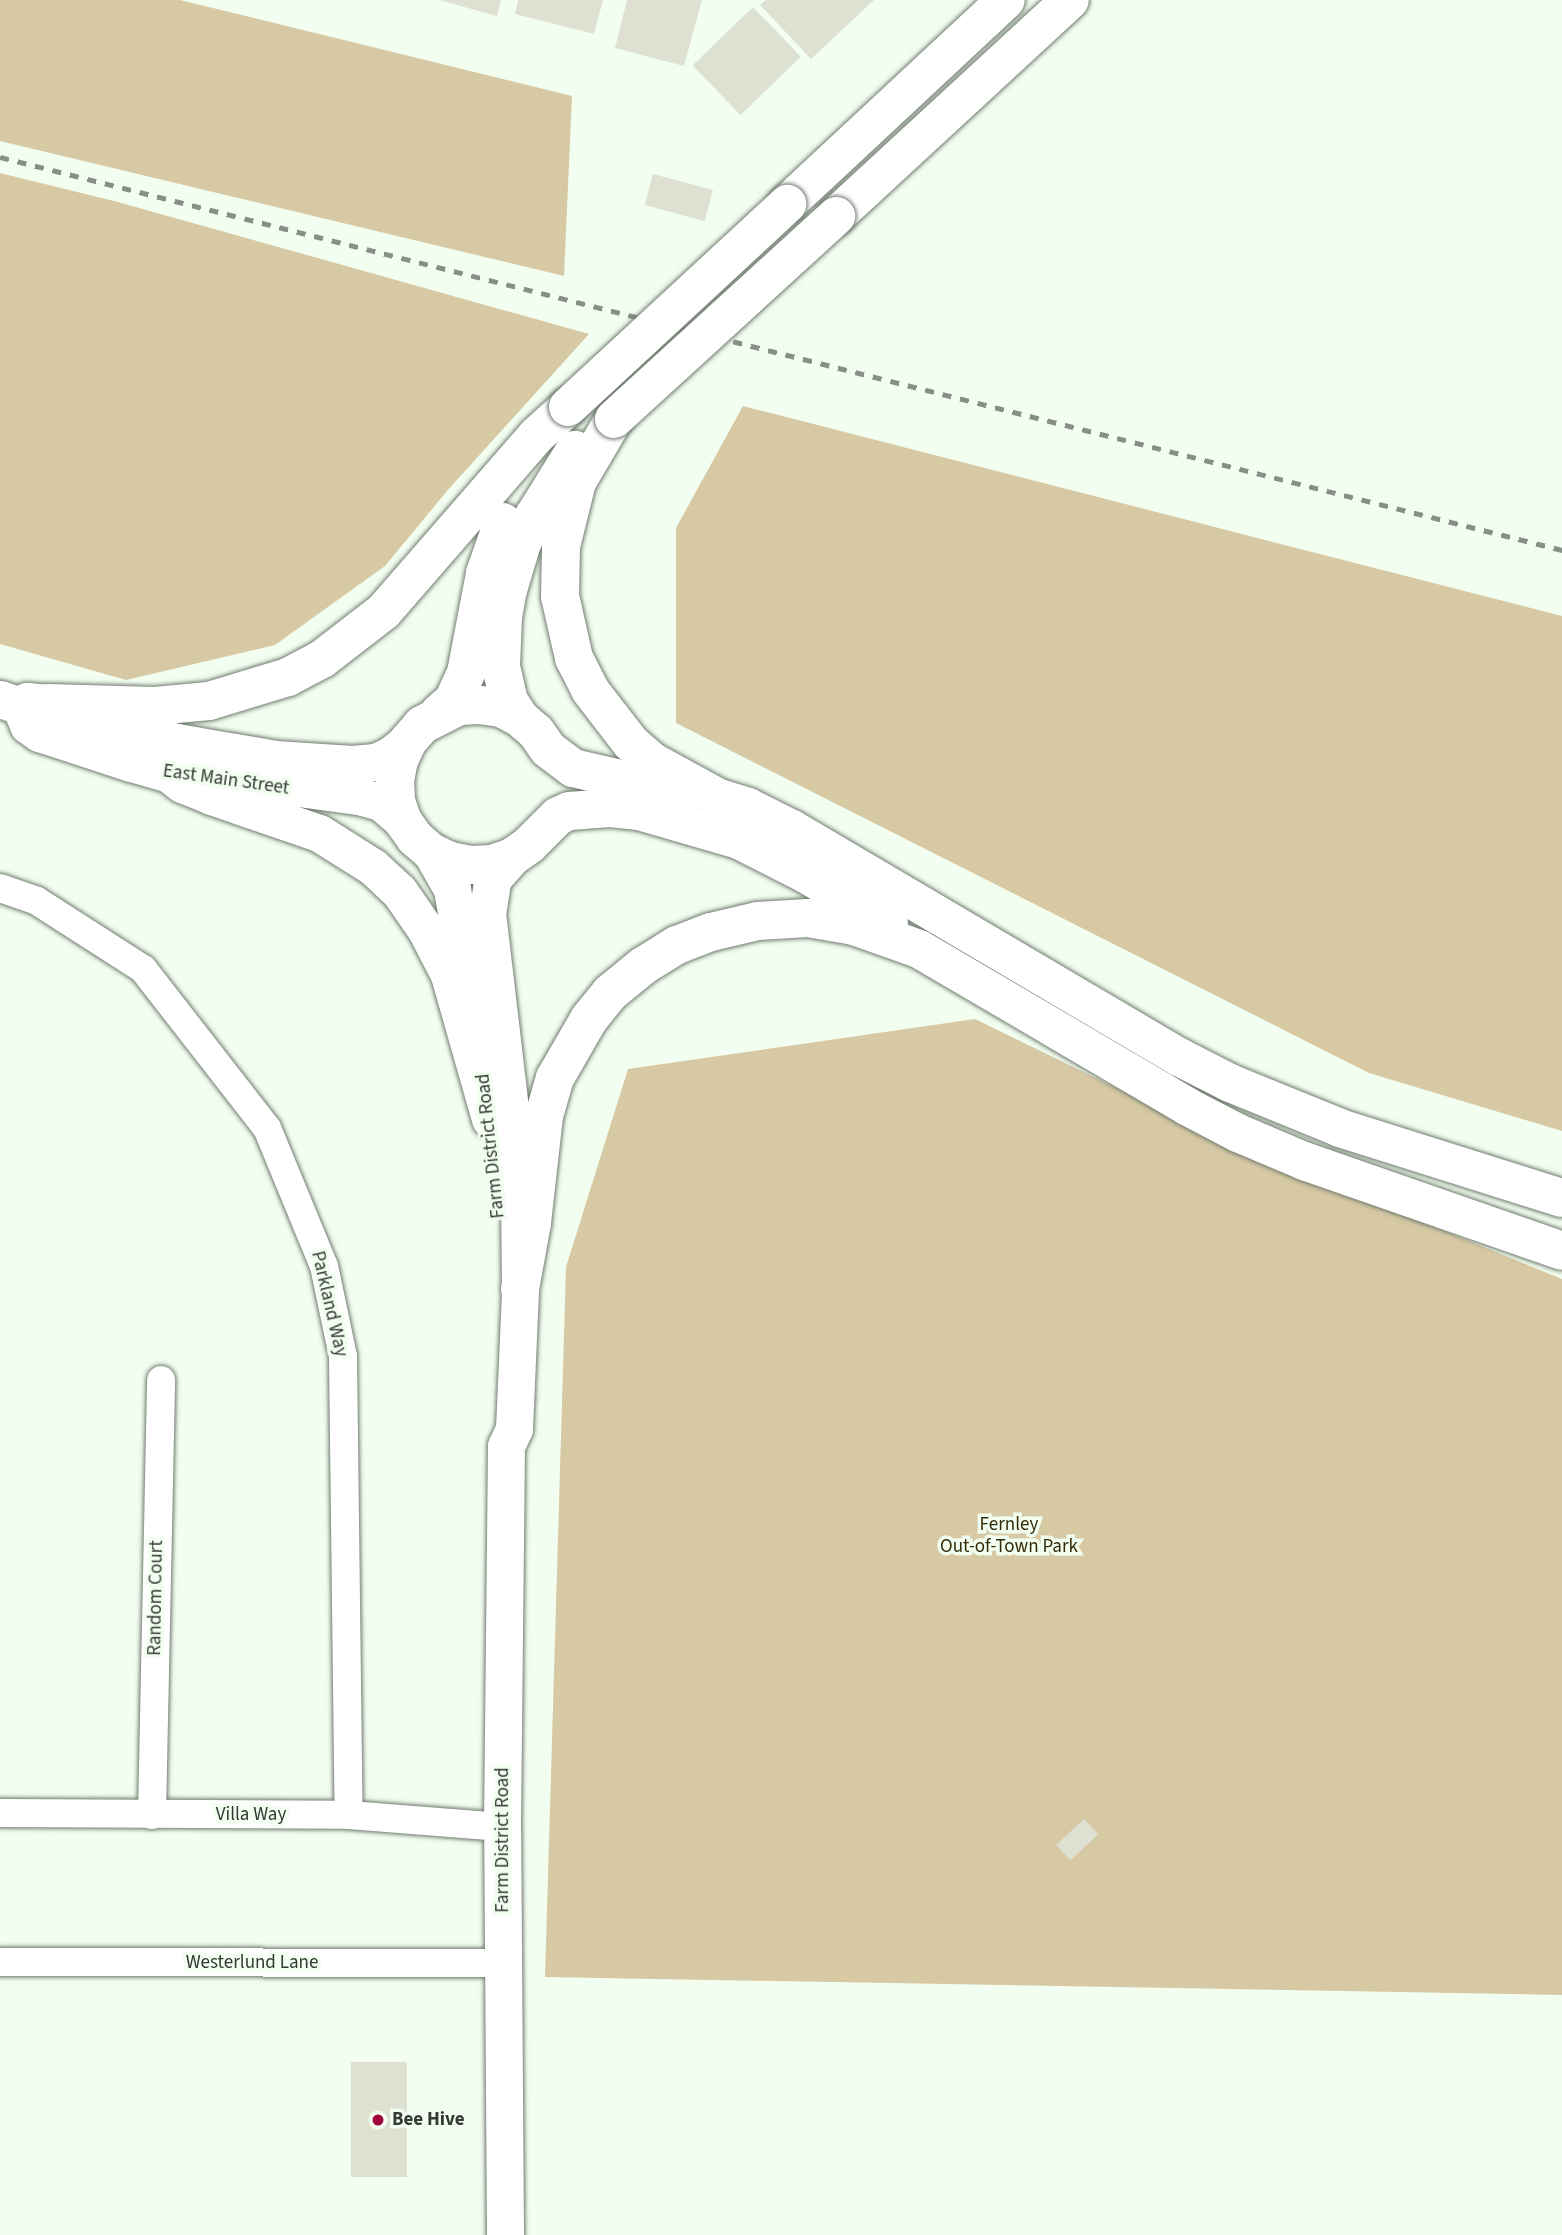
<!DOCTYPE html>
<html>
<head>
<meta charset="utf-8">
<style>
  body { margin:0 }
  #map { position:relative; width:1562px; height:2235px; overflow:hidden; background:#f2fef0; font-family:"Source Sans 3",sans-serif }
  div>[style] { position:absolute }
  .green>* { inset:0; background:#d7c9a4 }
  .building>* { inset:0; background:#dee1d1; transform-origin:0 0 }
  .roads { filter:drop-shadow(0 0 2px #717c70) drop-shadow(0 0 2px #717c70) }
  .minor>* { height:28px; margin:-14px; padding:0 14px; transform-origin:14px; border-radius:14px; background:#fff }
  .major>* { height:37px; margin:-18.5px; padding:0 18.5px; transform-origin:18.5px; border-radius:18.5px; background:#fff }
  .highway>* { height:38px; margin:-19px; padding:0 19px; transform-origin:19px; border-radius:19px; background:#fff }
  .rail>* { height:5px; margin-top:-2.5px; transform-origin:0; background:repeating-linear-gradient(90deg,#878f86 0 9px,transparent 0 18px) }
  .bridges { filter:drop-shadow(0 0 2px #717c70) drop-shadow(0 0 2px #717c70) }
  .highway-bridge>* { height:38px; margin:-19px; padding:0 19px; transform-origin:19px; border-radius:19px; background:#fff }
  .dots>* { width:19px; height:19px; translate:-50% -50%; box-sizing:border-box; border:4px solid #f2fef0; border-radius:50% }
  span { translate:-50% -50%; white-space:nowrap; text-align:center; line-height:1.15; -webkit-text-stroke:7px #f2fef0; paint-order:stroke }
  .street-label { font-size:19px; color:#353a35 }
  .park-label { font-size:19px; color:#362b08 }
  .poi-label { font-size:19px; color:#353a35; font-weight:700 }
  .left { translate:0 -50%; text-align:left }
</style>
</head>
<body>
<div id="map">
  <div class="green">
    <div style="clip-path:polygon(0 0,180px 0,572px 96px,564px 276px,0 141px)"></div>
    <div style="clip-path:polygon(0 173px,114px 201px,589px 334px,447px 491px,385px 566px,275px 645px,126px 680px,0 644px)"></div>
    <div style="clip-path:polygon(743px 406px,1562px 616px,1562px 1131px,1369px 1073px,676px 723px,676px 528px)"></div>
    <div style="clip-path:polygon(975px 1019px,1225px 1141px,1562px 1279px,1562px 1995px,545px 1977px,566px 1267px,628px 1069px)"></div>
  </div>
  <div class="building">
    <div style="clip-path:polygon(439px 0,501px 0,497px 16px)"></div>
    <div style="clip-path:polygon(518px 0,603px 0,594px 34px,515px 14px)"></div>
    <div style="clip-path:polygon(627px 0,702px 0,684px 66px,615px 48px)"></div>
    <div style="clip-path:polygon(766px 0,874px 0,811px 59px,760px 5px)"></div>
    <div style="left:753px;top:7px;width:69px;height:84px;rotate:46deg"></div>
    <div style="left:653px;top:174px;width:62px;height:32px;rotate:15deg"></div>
    <div style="left:1084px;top:1819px;width:21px;height:38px;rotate:47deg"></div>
    <div style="left:351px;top:2062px;width:56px;height:115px"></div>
  </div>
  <div class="roads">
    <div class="minor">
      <div style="left:0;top:888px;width:39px;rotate:19deg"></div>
      <div style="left:37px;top:901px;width:126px;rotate:32.7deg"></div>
      <div style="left:143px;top:969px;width:202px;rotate:52.1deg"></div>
      <div style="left:267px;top:1128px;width:149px;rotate:67.6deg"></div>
      <div style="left:324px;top:1266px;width:92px;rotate:78.1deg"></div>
      <div style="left:343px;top:1356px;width:459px;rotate:89.3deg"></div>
      <div style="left:0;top:1813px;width:349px;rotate:0.3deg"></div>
      <div style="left:349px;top:1815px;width:153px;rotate:4.5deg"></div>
      <div style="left:152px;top:1815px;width:435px;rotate:-88.8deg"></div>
      <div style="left:0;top:1962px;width:503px;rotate:0.11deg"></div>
    </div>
    <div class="major">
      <div style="left:0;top:699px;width:21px;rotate:19deg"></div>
      <div style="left:20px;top:706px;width:9px;rotate:-36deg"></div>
      <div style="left:27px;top:701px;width:21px;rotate:5deg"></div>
      <div style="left:48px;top:703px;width:78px;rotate:18.7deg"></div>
      <div style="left:122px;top:728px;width:57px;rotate:14.3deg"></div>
      <div style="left:177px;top:742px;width:99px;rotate:9.8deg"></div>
      <div style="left:275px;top:759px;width:77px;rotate:3.7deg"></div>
      <div style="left:352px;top:764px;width:23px;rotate:-5deg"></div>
      <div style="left:375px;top:762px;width:15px;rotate:-23deg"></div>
      <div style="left:389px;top:756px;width:24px;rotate:-38deg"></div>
      <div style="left:20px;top:706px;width:21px;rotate:67deg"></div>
      <div style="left:28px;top:725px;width:14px;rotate:36deg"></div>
      <div style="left:39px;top:733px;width:97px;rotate:18.1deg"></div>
      <div style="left:131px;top:763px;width:40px;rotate:16deg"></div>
      <div style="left:169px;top:774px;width:26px"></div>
      <div style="left:195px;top:774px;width:164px;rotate:7.7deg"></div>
      <div style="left:358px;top:796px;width:24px;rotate:15deg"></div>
      <div style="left:381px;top:802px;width:29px;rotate:41deg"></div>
      <div style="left:169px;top:774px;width:16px;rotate:38deg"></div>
      <div style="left:182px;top:784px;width:31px;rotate:22deg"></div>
      <div style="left:211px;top:796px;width:114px;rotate:18.9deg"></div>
      <div style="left:319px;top:833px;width:64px;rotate:32.2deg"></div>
      <div style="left:373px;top:867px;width:35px;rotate:43deg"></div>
      <div style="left:399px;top:891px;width:47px;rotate:55.3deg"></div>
      <div style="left:426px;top:930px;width:51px;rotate:62.9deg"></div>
      <div style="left:449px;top:975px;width:150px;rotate:74.1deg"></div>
      <div style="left:431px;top:852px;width:43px;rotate:60.4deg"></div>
      <div style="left:452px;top:889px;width:131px;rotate:80.3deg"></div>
      <div style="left:505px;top:2235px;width:408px;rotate:-90.4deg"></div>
      <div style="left:502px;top:1827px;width:381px;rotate:-89.4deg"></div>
      <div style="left:506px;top:1446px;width:19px;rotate:-65deg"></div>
      <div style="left:514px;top:1429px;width:140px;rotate:-87.5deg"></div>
      <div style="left:520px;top:1289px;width:104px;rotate:-90.6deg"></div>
      <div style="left:519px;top:1185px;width:273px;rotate:-96.7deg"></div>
      <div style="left:487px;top:914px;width:36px;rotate:-81deg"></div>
      <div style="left:493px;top:878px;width:28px;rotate:-48deg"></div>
    </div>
    <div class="highway">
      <div style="left:787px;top:204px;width:299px;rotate:-43deg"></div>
      <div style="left:836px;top:216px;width:318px;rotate:-42.7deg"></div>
      <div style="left:614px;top:419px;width:73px;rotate:120.4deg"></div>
      <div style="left:577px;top:482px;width:66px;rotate:104deg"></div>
      <div style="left:561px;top:546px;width:50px;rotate:91.1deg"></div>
      <div style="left:560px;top:596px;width:64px;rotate:77.3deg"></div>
      <div style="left:574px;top:658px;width:36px;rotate:63deg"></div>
      <div style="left:590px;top:690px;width:67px;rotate:52.3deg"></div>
      <div style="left:631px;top:743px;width:29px;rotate:41deg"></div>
      <div style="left:653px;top:762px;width:75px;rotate:28.6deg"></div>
      <div style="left:719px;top:798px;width:30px;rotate:17deg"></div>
      <div style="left:748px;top:807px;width:49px;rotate:26.6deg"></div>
      <div style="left:792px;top:829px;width:449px;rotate:30.5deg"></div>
      <div style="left:1179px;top:1057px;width:57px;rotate:27deg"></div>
      <div style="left:1230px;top:1083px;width:119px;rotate:22.2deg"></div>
      <div style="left:1340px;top:1128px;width:233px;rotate:17.5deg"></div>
      <div style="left:48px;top:703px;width:107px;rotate:1.6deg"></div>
      <div style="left:155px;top:706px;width:54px;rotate:-5.3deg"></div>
      <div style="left:209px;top:701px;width:83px;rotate:-16.9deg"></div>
      <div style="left:288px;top:677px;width:38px;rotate:-28deg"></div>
      <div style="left:322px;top:659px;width:78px;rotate:-37.7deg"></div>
      <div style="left:384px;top:611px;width:233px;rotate:-49deg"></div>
      <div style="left:537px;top:435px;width:42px;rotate:-42.1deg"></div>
      <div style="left:439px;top:713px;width:18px;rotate:-41deg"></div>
      <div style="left:453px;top:701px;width:31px;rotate:-65deg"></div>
      <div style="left:466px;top:673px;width:102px;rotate:-79.2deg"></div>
      <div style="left:485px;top:573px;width:54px;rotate:-70.6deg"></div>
      <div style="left:520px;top:718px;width:20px;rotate:-123deg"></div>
      <div style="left:509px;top:701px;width:36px;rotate:-103deg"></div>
      <div style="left:501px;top:666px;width:49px;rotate:-87.7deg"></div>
      <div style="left:503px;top:617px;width:27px;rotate:-80deg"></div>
      <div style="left:508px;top:590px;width:46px;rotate:-73.5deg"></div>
      <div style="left:521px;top:546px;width:33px;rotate:-67deg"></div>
      <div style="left:534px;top:516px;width:78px;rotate:-58.2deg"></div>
      <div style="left:686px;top:794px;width:116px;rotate:-167deg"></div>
      <div style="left:573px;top:768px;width:31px;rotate:-143deg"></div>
      <div style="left:548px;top:749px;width:21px;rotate:-125deg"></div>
      <div style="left:536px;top:732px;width:21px;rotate:-139deg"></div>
      <div style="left:520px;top:718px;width:21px;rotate:-152deg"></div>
      <div style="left:501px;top:708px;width:21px;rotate:-172deg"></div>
      <div style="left:480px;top:705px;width:21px;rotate:177deg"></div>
      <div style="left:459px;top:706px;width:42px;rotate:152.8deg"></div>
      <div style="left:422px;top:725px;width:21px;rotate:131deg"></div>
      <div style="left:408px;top:741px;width:21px;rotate:115deg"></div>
      <div style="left:399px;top:760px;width:20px;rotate:101deg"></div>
      <div style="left:395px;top:780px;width:21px;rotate:87deg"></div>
      <div style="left:396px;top:801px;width:21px;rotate:71deg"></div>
      <div style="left:403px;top:821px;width:21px;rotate:55deg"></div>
      <div style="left:415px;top:838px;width:21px;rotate:41deg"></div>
      <div style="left:431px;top:852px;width:21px;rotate:25deg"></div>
      <div style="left:450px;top:861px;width:21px;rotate:11deg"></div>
      <div style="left:471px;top:865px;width:21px;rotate:-3deg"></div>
      <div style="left:492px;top:864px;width:21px;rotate:-19deg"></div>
      <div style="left:512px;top:857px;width:21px;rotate:-35deg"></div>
      <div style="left:529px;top:845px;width:41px;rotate:-45deg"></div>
      <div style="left:558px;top:816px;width:12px;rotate:-24deg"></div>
      <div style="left:569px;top:811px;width:41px;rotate:-4.2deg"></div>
      <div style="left:610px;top:808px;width:29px;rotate:6deg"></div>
      <div style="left:639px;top:811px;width:104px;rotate:16.2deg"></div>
      <div style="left:739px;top:840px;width:75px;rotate:26.9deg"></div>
      <div style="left:806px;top:874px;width:97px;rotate:31.1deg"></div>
      <div style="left:520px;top:1289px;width:67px;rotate:-79.7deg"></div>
      <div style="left:532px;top:1223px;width:108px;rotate:-83.6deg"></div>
      <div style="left:544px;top:1116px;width:40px;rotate:-74deg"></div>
      <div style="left:555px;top:1078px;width:68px;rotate:-60deg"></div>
      <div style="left:589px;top:1019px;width:33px;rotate:-51deg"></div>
      <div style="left:610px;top:993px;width:43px;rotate:-39.3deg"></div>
      <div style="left:643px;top:966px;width:40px;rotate:-32deg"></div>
      <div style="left:677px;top:945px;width:36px;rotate:-21deg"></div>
      <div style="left:711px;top:932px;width:48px;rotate:-13.2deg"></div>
      <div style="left:758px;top:921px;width:50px;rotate:-3.4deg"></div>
      <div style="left:808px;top:918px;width:47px;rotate:9.9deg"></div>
      <div style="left:854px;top:926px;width:69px;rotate:19.5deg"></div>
      <div style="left:919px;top:949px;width:312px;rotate:30.4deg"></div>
      <div style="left:1188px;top:1107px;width:56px;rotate:27.5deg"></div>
      <div style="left:1238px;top:1133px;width:72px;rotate:23deg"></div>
      <div style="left:1304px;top:1161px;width:273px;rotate:19.2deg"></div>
    </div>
  </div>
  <div class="rail">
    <div style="left:0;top:157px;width:1611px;rotate:14.12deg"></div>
  </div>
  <div class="bridges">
    <div class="highway-bridge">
      <div style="left:568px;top:407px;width:299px;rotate:-42.8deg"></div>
      <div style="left:614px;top:419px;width:301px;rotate:-42.4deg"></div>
    </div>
  </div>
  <div class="dots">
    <div style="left:378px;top:2120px;background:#a2053d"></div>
  </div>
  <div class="street-label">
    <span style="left:226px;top:780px;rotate:8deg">East Main Street</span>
    <span style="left:491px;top:1146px;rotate:-96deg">Farm District Road</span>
    <span style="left:329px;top:1304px;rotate:77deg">Parkland Way</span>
    <span style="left:156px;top:1598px;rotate:-89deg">Random Court</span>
    <span style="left:251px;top:1815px">Villa Way</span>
    <span style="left:503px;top:1840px;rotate:-90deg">Farm District Road</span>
    <span style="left:252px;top:1963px">Westerlund Lane</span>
  </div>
  <div class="park-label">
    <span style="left:1009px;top:1536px">Fernley<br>Out-of-Town Park</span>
  </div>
  <div class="poi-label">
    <span class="left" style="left:392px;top:2120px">Bee Hive</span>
  </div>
</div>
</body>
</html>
